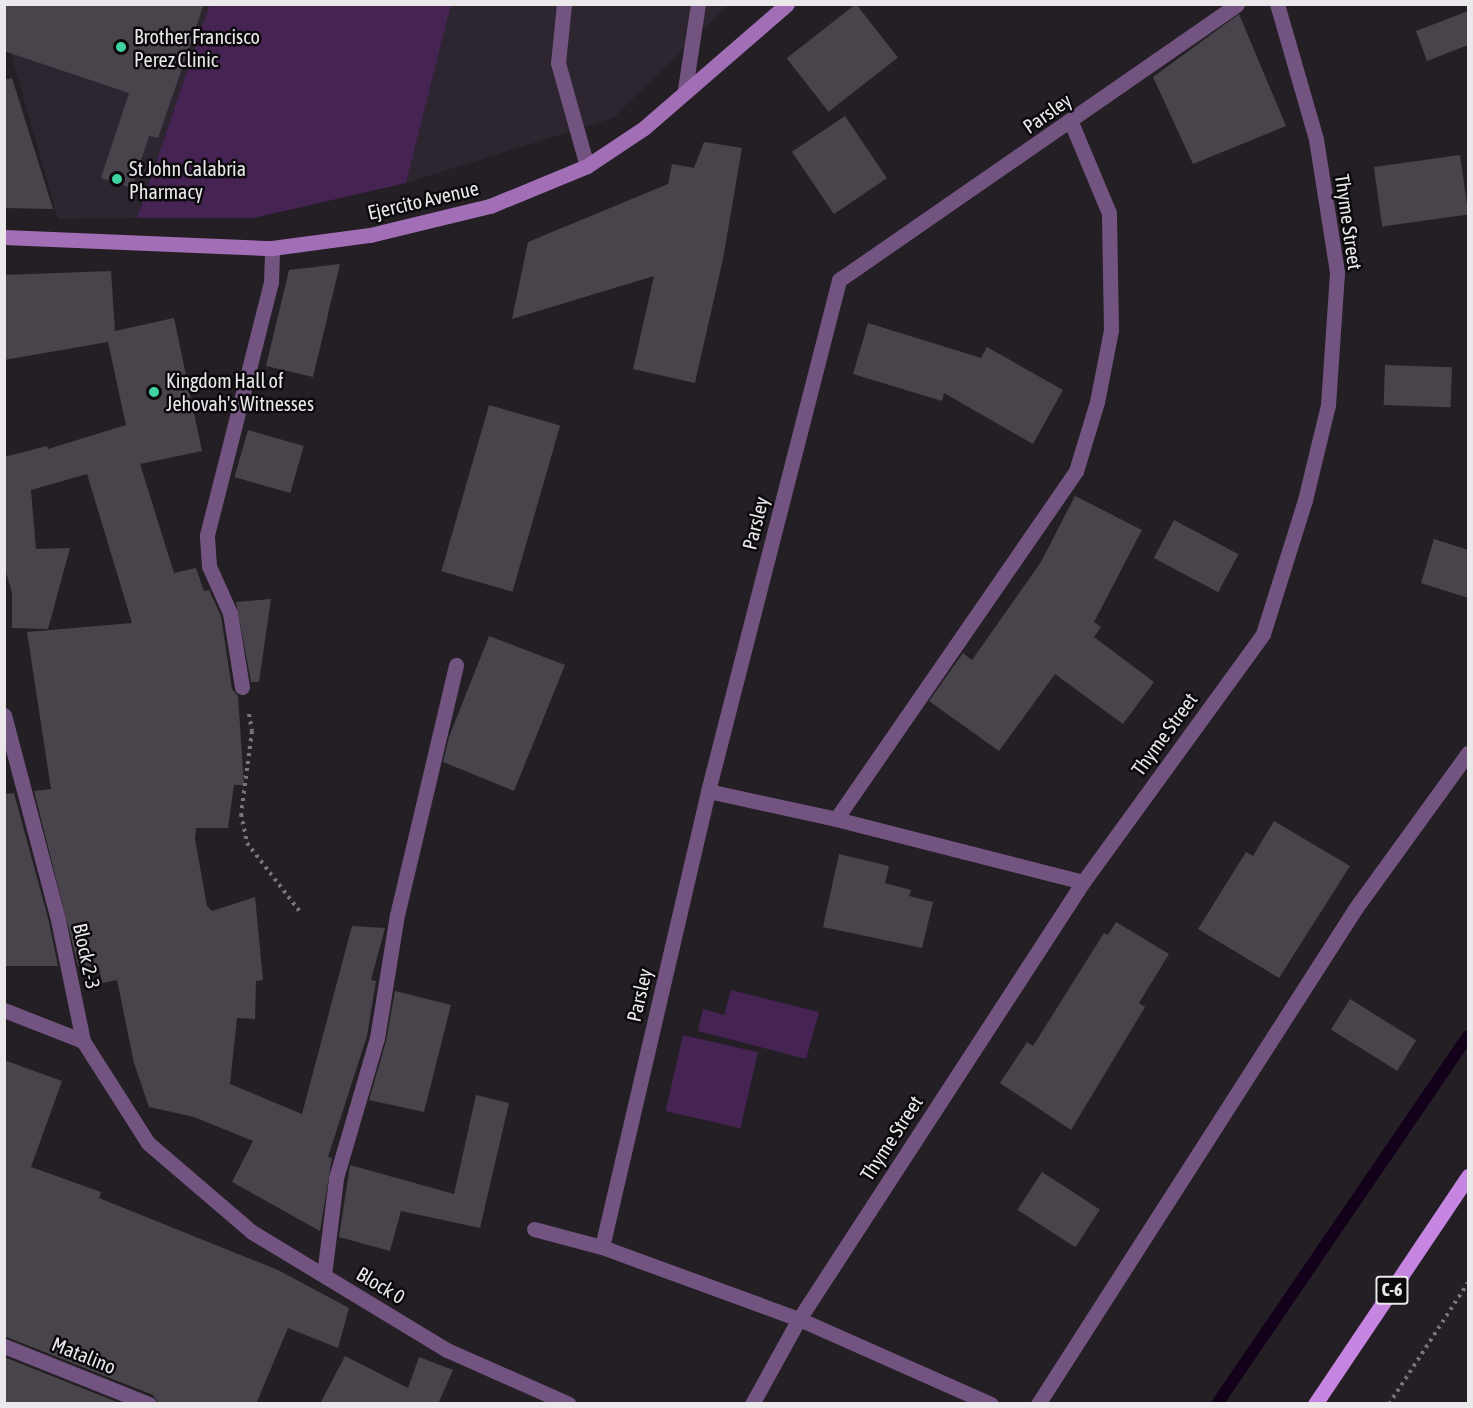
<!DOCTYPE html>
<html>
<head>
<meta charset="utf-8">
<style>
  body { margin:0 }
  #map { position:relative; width:1473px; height:1408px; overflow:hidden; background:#231f25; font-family:"Asap Condensed",sans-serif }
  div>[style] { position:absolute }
  .built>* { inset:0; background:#2d2530 }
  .green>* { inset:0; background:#452352; transform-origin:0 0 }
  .stream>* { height:12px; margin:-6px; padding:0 6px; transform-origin:6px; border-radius:6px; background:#13001b }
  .building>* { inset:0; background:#49444b; transform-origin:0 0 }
  .path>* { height:4px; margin-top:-2px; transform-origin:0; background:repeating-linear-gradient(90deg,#79757a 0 3px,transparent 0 7.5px) }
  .lane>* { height:15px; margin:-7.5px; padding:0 7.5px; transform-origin:7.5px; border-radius:7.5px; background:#735480 }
  .street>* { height:15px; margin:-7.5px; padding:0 7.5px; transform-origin:7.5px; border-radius:7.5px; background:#735480 }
  .secondary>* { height:15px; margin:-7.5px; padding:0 7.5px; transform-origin:7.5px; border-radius:7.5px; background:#a26fb6 }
  .primary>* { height:15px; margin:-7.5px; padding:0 7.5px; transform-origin:7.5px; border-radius:7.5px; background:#c685e1 }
  .dots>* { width:16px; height:16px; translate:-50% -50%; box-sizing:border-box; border:3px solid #0b090c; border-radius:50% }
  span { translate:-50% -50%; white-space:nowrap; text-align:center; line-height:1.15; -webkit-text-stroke:5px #0b090c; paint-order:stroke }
  .shield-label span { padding:2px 4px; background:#0b090c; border:2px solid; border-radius:4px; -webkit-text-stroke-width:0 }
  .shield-label { font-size:18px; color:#ebe8ec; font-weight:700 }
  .poi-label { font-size:20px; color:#ebe8ec }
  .left { translate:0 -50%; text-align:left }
  .street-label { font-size:20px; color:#ebe8ec }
  .frame { position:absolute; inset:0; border:6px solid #ebe8ec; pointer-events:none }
</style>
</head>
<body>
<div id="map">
  <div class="built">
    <div style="clip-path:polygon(5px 5px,210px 5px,137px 218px,58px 219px,5px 33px)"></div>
    <div style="clip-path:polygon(451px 5px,728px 5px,613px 118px,406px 183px)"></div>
  </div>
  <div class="green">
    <div style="clip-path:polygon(210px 4px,451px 5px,406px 183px,254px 218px,137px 218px)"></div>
    <div style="clip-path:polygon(731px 990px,819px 1012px,806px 1059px,698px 1031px,703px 1009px,724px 1015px)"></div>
    <div style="left:683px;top:1035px;width:77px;height:78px;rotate:13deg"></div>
  </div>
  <div class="stream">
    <div style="left:1217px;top:1404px;width:445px;rotate:-55.7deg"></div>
  </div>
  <div class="building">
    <div style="clip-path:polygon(4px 4px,204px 4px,158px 138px,149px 136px,132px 188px,101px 178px,129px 93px,4px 51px)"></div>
    <div style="left:856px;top:4px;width:68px;height:88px;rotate:52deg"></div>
    <div style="clip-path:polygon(1468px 11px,1468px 45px,1427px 61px,1416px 31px)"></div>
    <div style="clip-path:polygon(1239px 14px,1286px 126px,1193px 164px,1153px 77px)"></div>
    <div style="clip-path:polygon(12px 78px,53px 209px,4px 208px,4px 80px)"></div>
    <div style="left:845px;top:116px;width:75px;height:64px;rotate:56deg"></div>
    <div style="clip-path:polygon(704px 142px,742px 148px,723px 259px,695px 383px,633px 369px,654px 276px,512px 319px,528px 242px,668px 184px,672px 164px,694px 168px)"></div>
    <div style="left:1460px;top:155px;width:60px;height:87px;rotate:82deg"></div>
    <div style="clip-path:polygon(340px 264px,313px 377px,266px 366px,289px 270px)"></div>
    <div style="clip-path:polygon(111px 271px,115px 331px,174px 318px,202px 451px,140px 464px,174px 573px,196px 568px,204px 591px,209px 590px,221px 616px,232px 689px,238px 696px,244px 785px,234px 785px,228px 828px,196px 828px,195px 839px,207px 906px,212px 911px,255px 897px,263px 980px,256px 981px,255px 1019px,237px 1018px,230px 1084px,302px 1114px,352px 926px,385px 928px,371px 980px,376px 981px,367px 1036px,328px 1157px,332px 1158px,320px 1231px,232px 1182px,253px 1141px,194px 1117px,149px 1107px,134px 1063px,117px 980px,102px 983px,99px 967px,78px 966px,34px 791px,51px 789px,27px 632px,132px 623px,87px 474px,31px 490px,36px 549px,70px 548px,48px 629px,12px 628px,12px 593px,4px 565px,4px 457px,47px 446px,48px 449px,126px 425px,108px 342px,4px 360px,4px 275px)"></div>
    <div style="clip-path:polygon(868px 323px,981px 358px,987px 347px,1063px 390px,1033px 444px,944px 393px,942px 401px,853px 374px)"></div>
    <div style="left:1385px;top:365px;width:67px;height:40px;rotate:2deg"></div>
    <div style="left:489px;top:405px;width:74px;height:173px;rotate:16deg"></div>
    <div style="left:248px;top:430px;width:58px;height:49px;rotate:16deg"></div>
    <div style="clip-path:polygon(1075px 496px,1142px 530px,1094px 622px,1101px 627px,1094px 637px,1154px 682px,1123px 724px,1055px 674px,999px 751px,929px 701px,963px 653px,972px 660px,1041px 562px)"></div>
    <div style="left:1174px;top:520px;width:73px;height:43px;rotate:28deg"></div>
    <div style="clip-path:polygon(1434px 539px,1468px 550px,1468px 598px,1421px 583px)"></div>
    <div style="clip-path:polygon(271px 599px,259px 682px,251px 682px,236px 602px)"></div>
    <div style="clip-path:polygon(489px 636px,565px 665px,514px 791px,443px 762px,449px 737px)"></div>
    <div style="clip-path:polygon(14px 793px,49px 922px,58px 966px,4px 966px,4px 794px)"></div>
    <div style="clip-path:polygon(1274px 821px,1350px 866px,1279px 978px,1198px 929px,1246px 852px,1253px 856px)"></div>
    <div style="clip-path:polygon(839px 854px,889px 866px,885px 883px,911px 890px,909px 896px,933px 902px,922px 948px,823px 927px)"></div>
    <div style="clip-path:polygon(1116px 922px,1169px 954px,1139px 1003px,1145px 1007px,1071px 1130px,1000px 1083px,1027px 1042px,1033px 1046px,1104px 933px,1108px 935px)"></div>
    <div style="clip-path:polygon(395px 991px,451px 1005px,424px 1112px,369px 1100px,386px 1041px)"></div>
    <div style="left:1350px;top:999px;width:78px;height:36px;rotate:32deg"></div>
    <div style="clip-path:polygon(4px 1060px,62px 1081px,31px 1167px,101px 1192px,99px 1198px,278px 1270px,349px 1308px,338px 1348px,288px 1328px,256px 1404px,159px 1404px,153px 1395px,4px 1336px)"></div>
    <div style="clip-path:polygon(476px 1095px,509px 1103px,480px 1228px,401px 1211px,390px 1251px,339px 1237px,350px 1165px,454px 1194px)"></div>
    <div style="left:1042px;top:1172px;width:69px;height:45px;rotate:33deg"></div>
    <div style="clip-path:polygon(345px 1356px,408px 1388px,419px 1357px,453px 1370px,438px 1404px,320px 1404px)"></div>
    <div style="clip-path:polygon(4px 1357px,122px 1404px,4px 1404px)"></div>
  </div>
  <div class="path">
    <div style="left:249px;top:714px;width:17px;rotate:80deg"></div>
    <div style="left:252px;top:731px;width:84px;rotate:97.5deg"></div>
    <div style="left:241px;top:814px;width:30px;rotate:78deg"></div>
    <div style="left:247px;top:843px;width:88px;rotate:52.4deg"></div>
    <div style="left:1389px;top:1404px;width:145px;rotate:-56.9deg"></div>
  </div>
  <div class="lane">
    <div style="left:564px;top:4px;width:59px;rotate:95.8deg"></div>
    <div style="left:558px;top:63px;width:107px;rotate:74.3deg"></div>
    <div style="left:685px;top:89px;width:86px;rotate:-81.3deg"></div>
    <div style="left:324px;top:1275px;width:98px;rotate:-82.9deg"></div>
    <div style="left:336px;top:1178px;width:146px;rotate:-73.7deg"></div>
    <div style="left:377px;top:1038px;width:125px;rotate:-80.8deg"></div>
    <div style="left:397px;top:915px;width:257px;rotate:-76.7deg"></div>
  </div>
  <div class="street">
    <div style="left:242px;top:687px;width:75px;rotate:-99.2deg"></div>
    <div style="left:230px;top:613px;width:51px;rotate:-114.1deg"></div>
    <div style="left:209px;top:566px;width:31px;rotate:-94deg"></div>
    <div style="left:207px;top:535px;width:261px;rotate:-75.8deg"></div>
    <div style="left:271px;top:282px;width:34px;rotate:-88deg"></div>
    <div style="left:4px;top:715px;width:212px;rotate:75.2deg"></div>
    <div style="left:58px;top:920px;width:124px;rotate:78.3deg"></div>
    <div style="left:83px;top:1041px;width:121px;rotate:57.5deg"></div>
    <div style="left:148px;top:1143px;width:137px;rotate:40.6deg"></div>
    <div style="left:252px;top:1232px;width:228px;rotate:31.2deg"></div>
    <div style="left:447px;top:1350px;width:133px;rotate:23.9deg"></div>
    <div style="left:708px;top:791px;width:131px;rotate:12.3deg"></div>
    <div style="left:836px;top:819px;width:255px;rotate:14.3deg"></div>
    <div style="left:836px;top:819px;width:423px;rotate:-55.4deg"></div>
    <div style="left:1076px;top:471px;width:72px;rotate:-73.1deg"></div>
    <div style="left:1097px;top:402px;width:73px;rotate:-79deg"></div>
    <div style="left:1111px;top:330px;width:117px;rotate:-91deg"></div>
    <div style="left:1109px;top:213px;width:99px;rotate:-112.7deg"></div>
    <div style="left:4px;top:1010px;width:85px;rotate:21.4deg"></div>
    <div style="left:534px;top:1229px;width:70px;rotate:14.8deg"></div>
    <div style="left:602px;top:1247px;width:210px;rotate:20.1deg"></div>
    <div style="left:799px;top:1319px;width:210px;rotate:23.9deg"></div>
    <div style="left:602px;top:1247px;width:468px;rotate:-76.9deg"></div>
    <div style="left:708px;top:791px;width:528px;rotate:-75.62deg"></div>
    <div style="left:839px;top:280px;width:484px;rotate:-34.7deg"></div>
    <div style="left:4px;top:1346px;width:156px;rotate:21.8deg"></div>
    <div style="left:752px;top:1404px;width:97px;rotate:-61.1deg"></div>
    <div style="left:799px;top:1319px;width:521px;rotate:-56.98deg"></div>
    <div style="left:1083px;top:882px;width:306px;rotate:-54deg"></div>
    <div style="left:1263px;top:634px;width:140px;rotate:-72.6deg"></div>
    <div style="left:1305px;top:500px;width:98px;rotate:-76.4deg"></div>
    <div style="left:1328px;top:405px;width:133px;rotate:-86.1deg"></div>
    <div style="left:1337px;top:272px;width:135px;rotate:-99deg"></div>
    <div style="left:1316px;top:139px;width:141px;rotate:-106.1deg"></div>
    <div style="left:1038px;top:1404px;width:588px;rotate:-57.36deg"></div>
    <div style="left:1355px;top:909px;width:193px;rotate:-54.1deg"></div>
  </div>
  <div class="secondary">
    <div style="left:4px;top:237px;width:268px;rotate:2.4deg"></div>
    <div style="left:272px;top:248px;width:99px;rotate:-7.6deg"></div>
    <div style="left:370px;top:235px;width:123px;rotate:-13.6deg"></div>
    <div style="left:490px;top:206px;width:105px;rotate:-22.4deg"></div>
    <div style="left:587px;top:166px;width:69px;rotate:-33.7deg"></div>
    <div style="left:644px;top:128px;width:189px;rotate:-40.9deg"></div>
  </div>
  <div class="primary">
    <div style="left:1315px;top:1404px;width:275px;rotate:-56.1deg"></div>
  </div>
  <div class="dots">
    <div style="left:121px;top:47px;background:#40d4a1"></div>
    <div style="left:117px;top:179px;background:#40d4a1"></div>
    <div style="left:154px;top:392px;background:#40d4a1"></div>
  </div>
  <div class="shield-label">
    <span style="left:1392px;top:1290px">C-6</span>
  </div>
  <div class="poi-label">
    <span class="left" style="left:134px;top:48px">Brother Francisco<br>Perez Clinic</span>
    <span class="left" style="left:129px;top:180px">St John Calabria<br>Pharmacy</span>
    <span class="left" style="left:166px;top:392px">Kingdom Hall of<br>Jehovah's Witnesses</span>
  </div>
  <div class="street-label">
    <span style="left:1047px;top:113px;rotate:-35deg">Parsley</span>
    <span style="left:423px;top:200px;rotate:-13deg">Ejercito Avenue</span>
    <span style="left:1349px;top:222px;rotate:82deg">Thyme Street</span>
    <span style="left:755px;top:523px;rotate:-76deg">Parsley</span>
    <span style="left:1164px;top:734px;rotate:-54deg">Thyme Street</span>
    <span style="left:87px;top:956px;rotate:78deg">Block 2-3</span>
    <span style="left:639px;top:995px;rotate:-77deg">Parsley</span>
    <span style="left:891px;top:1138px;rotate:-57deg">Thyme Street</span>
    <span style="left:381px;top:1285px;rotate:31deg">Block 0</span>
    <span style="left:84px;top:1355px;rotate:22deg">Matalino</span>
  </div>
  <div class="frame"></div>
</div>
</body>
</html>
